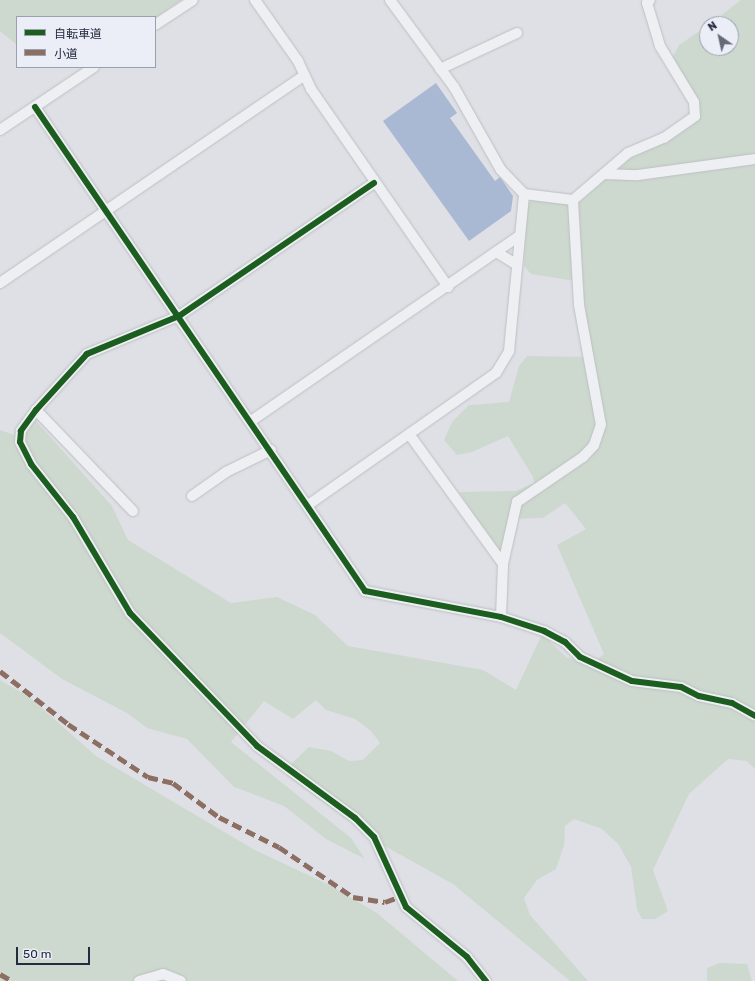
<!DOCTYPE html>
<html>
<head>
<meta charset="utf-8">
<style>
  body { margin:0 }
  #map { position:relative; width:755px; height:981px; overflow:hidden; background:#dfe0e5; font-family:Rubik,"Noto Sans JP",sans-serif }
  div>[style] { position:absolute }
  .green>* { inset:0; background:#cdd9ce }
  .water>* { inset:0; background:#a9b9d4 }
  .roads { filter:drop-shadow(0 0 1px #bdbec3) drop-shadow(0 0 1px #bdbec3) }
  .street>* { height:10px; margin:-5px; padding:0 5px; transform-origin:5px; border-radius:5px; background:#eeeff2 }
  .quiet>* { height:5px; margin-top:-2.5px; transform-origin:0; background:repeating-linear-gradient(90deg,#8d6e63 0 10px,transparent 0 15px) }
  .cycleway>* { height:6px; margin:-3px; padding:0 3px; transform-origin:3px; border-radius:3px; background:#1b5e20 }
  span { translate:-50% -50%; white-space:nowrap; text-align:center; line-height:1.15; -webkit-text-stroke:3px #ebeef6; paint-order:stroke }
  .legend { position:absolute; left:16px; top:16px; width:140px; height:52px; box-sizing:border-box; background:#ebeef6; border:1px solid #9ba0ad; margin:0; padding:5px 7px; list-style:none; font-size:12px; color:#242b40 }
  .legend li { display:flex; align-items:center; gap:8px; height:20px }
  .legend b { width:20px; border:1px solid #9ba0ad }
  .north { position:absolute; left:699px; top:16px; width:40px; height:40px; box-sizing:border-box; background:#ebeef6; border:1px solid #9ba0ad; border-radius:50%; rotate:326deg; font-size:11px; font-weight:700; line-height:16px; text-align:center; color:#242b40 }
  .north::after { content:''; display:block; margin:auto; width:14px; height:18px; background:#656a7a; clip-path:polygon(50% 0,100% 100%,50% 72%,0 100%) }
  .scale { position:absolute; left:16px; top:947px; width:74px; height:18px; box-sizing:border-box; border:2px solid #242b40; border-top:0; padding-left:5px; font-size:12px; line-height:14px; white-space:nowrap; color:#242b40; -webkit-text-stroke:3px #ebeef6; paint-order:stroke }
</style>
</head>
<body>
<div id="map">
  <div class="green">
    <div style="clip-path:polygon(0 0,181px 0,155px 18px,17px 17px,17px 45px,0 31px)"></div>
    <div style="clip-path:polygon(741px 0,755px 0,755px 769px,747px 761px,728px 759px,689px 794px,653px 870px,668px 911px,655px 919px,642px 919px,637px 909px,631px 867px,619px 845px,602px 829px,574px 819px,565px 826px,564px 845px,556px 869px,537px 880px,524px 898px,530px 915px,588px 981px,570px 981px,453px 884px,381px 844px,287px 776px,290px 765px,309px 747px,331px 751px,349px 761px,363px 760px,380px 743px,371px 731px,355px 719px,326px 710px,316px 700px,293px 719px,264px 701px,231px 742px,351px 838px,365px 859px,326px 839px,284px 806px,234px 787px,187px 739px,147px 728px,127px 713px,62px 679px,0 633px,0 430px,23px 438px,35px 420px,112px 506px,128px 540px,231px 603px,277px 597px,315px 615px,348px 646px,483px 670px,516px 690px,542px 634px,566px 657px,590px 665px,604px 654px,557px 545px,586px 529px,565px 503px,543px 518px,508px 519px,501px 556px,459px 492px,516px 491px,534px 483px,533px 477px,508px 436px,472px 452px,457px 455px,444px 440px,452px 422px,469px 405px,509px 402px,519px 366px,527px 356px,590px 357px,582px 282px,531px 274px,524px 266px,527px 204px,536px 198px,569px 205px,581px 201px,630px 158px,696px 118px,671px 60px,679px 45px,707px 26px,707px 48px,731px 48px,731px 24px,710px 24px)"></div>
    <div style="clip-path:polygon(0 680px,28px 696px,96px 756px,253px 849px,329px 885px,377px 913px,458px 981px,0 981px)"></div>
    <div style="clip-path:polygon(720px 963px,747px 964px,752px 981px,707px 981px,707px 968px)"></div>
  </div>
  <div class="water">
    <div style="clip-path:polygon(436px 83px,457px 113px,450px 118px,495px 181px,500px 177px,513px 196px,511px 211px,469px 241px,383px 121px)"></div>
  </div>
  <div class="roads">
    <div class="street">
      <div style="left:255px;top:0;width:75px;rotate:54.8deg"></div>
      <div style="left:298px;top:61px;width:31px;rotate:65deg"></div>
      <div style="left:311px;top:89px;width:241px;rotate:55.3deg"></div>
      <div style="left:390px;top:0;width:108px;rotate:53.7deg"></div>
      <div style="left:454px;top:87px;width:95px;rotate:60.5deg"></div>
      <div style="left:501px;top:170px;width:33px;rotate:46deg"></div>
      <div style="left:524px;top:194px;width:49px;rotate:7deg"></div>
      <div style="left:155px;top:25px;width:45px;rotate:-33.3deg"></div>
      <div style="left:440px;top:69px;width:85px;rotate:-25.1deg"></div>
      <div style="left:35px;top:107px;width:586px;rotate:55.71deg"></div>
      <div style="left:365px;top:591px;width:138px;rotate:10.8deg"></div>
      <div style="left:501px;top:617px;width:45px;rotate:18deg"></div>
      <div style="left:544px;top:631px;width:24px;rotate:28deg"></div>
      <div style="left:565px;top:642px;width:21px;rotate:45deg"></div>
      <div style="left:580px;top:657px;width:57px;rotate:24.8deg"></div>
      <div style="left:632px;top:681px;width:49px;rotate:7deg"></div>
      <div style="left:681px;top:687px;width:20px;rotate:27deg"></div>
      <div style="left:699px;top:696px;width:34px;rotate:12deg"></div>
      <div style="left:732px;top:703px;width:26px;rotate:29deg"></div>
      <div style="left:0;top:130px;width:113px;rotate:-33.8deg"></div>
      <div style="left:604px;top:174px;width:34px;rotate:2deg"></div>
      <div style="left:638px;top:175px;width:118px;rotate:-7.8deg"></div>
      <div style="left:374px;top:183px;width:236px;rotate:145.7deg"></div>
      <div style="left:179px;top:316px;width:100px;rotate:157.6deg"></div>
      <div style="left:87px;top:354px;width:76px;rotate:132.3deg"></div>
      <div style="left:36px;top:410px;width:26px;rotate:126deg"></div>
      <div style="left:21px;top:431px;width:11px;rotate:95deg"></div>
      <div style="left:20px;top:442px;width:25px;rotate:63deg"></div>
      <div style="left:31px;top:464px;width:68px;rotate:51.6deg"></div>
      <div style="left:73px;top:517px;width:112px;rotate:59.3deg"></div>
      <div style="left:130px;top:613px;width:184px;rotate:46.3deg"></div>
      <div style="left:257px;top:746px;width:122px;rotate:36.3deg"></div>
      <div style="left:355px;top:818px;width:27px;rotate:45deg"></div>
      <div style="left:374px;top:837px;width:77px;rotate:65.4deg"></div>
      <div style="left:406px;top:907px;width:79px;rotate:39.3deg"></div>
      <div style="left:467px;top:957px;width:31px;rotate:52deg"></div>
      <div style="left:496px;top:252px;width:23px;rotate:31deg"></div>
      <div style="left:0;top:283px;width:368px;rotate:-34.3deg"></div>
      <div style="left:36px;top:410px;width:140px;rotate:46.2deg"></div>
      <div style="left:251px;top:421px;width:324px;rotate:-34.6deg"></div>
      <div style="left:409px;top:434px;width:160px;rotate:54.1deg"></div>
      <div style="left:192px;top:496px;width:42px;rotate:-35.2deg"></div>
      <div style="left:226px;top:472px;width:50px;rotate:-26.1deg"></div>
      <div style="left:308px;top:505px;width:230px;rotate:-35.1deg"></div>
      <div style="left:496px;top:373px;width:26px;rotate:-59deg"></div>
      <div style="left:509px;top:351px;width:158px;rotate:-84.5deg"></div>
      <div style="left:501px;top:617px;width:53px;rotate:-87.8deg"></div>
      <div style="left:503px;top:564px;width:64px;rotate:-77.3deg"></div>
      <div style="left:517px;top:502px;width:80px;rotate:-34.3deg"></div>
      <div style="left:583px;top:457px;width:16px;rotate:-47deg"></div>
      <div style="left:594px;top:445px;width:21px;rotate:-71deg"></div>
      <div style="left:601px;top:425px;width:122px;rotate:-100.4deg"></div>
      <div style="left:579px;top:305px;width:105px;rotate:-93.3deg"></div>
      <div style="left:573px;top:200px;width:72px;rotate:-40.5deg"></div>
      <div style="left:628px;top:153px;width:39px;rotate:-23deg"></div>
      <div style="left:664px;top:138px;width:38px;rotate:-35deg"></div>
      <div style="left:695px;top:116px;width:14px;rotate:-94deg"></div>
      <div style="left:694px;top:102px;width:66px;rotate:-121.3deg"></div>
      <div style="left:660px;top:46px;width:45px;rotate:-106.8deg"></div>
      <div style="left:647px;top:3px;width:4px;rotate:-45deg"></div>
      <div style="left:139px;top:981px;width:25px;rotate:-16deg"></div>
      <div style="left:163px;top:974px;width:19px;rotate:21deg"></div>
    </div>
  </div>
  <div class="quiet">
    <div style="left:0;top:671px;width:86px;rotate:37.9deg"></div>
    <div style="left:68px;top:724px;width:96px;rotate:33.5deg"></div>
    <div style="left:148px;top:777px;width:26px;rotate:13deg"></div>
    <div style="left:173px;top:783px;width:57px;rotate:36.5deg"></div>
    <div style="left:219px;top:817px;width:67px;rotate:26.6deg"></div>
    <div style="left:279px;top:847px;width:89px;rotate:34deg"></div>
    <div style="left:353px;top:897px;width:32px;rotate:9deg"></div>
    <div style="left:385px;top:902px;width:15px;rotate:-20deg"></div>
    <div style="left:0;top:974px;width:14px;rotate:30deg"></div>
  </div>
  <div class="cycleway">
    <div style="left:35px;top:107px;width:586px;rotate:55.71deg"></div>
    <div style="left:365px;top:591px;width:138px;rotate:10.8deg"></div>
    <div style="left:501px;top:617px;width:45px;rotate:18deg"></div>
    <div style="left:544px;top:631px;width:24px;rotate:28deg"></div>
    <div style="left:565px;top:642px;width:21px;rotate:45deg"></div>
    <div style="left:580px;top:657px;width:57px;rotate:24.8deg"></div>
    <div style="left:632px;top:681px;width:49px;rotate:7deg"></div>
    <div style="left:681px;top:687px;width:20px;rotate:27deg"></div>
    <div style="left:699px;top:696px;width:34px;rotate:12deg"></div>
    <div style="left:732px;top:703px;width:26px;rotate:29deg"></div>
    <div style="left:374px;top:183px;width:236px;rotate:145.7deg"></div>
    <div style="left:179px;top:316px;width:100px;rotate:157.6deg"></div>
    <div style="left:87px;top:354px;width:76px;rotate:132.3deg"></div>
    <div style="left:36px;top:410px;width:26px;rotate:126deg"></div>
    <div style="left:21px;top:431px;width:11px;rotate:95deg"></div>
    <div style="left:20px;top:442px;width:25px;rotate:63deg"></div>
    <div style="left:31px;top:464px;width:68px;rotate:51.6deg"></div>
    <div style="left:73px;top:517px;width:112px;rotate:59.3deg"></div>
    <div style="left:130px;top:613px;width:184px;rotate:46.3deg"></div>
    <div style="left:257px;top:746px;width:122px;rotate:36.3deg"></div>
    <div style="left:355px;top:818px;width:27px;rotate:45deg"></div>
    <div style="left:374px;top:837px;width:77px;rotate:65.4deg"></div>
    <div style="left:406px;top:907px;width:79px;rotate:39.3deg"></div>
    <div style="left:467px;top:957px;width:31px;rotate:52deg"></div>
  </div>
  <ul class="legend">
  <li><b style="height:5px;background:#1b5e20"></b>自転車道</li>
  <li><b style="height:5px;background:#8d6e63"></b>小道</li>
  </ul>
  <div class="north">N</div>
  <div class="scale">50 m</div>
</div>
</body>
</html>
